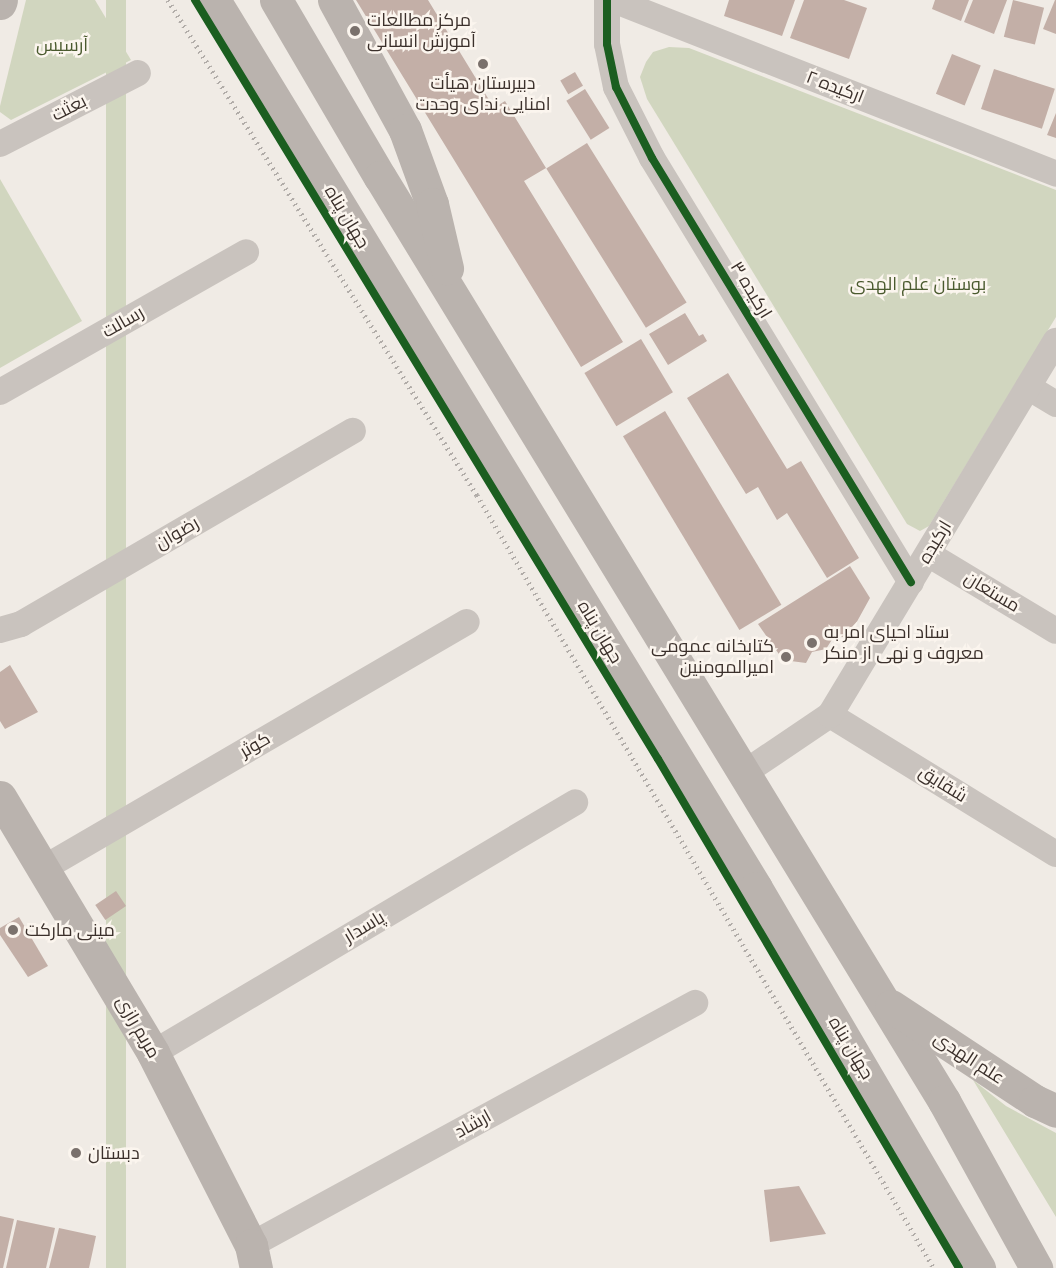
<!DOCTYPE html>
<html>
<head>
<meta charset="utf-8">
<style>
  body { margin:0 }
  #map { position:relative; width:1056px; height:1268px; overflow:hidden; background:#f0ebe5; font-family:"Fira Sans Condensed",Cairo,sans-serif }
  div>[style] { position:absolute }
  .green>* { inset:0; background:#d1d6bf; transform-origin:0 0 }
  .building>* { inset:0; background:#c3afa7; transform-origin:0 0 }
  .street>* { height:26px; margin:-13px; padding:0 13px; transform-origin:13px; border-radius:13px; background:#c9c3be }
  .secondary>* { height:33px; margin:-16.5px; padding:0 16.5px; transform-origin:16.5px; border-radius:16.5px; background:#bab3ae }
  .rail>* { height:4.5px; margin-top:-2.25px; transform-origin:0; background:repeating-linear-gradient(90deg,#b1aca8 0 1.5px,transparent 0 6px) }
  .cycleway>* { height:8px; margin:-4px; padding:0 4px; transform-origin:4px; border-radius:4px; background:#1b5e20 }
  .dots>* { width:16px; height:16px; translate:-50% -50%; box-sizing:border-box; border:3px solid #fbf5ee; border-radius:50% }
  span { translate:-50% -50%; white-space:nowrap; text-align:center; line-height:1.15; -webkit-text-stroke:5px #fbf5ee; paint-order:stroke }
  .poi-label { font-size:18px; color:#3b302b }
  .left { translate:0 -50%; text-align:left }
  .right { translate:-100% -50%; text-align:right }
  .park-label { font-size:18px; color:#4a5a2e }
  .street-label { font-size:18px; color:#3b302b }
</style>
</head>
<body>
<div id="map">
  <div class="green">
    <div style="clip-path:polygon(26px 0,95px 0,131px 60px,11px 120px,0 112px,0 106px)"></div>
    <div style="left:106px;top:0;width:20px;height:1482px"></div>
    <div style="clip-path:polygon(669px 47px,689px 48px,1056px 190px,1056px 317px,929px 526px,920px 531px,907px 524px,647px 99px,640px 77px,646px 62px,653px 52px)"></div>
    <div style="clip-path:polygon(0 179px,82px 321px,0 368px)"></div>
    <div style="clip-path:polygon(973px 1080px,1006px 1106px,1056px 1133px,1056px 1217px)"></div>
  </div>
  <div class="building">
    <div style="clip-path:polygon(356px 0,428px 0,494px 108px,505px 101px,546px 168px,524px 181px,623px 342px,581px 367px)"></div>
    <div style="clip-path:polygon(729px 0,795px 0,782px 36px,724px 16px)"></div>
    <div style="clip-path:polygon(804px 0,844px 0,867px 8px,849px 59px,790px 38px)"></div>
    <div style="clip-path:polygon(935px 0,969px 0,961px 21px,932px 9px)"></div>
    <div style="clip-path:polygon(973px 0,1007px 0,994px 34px,964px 22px)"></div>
    <div style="left:1013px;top:0;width:32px;height:38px;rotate:14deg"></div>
    <div style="clip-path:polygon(1055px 0,1056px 0,1056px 34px,1043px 29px)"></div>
    <div style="left:952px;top:54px;width:31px;height:43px;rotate:22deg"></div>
    <div style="left:994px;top:69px;width:64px;height:42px;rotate:18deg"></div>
    <div style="left:575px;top:72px;width:16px;height:17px;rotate:60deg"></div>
    <div style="left:585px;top:89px;width:46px;height:22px;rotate:58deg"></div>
    <div style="clip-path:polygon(1056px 113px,1056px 138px,1047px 135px)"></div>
    <div style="left:587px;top:143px;width:188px;height:48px;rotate:58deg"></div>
    <div style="clip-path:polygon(685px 313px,699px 336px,703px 334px,707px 341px,668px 365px,649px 334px)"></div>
    <div style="left:641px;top:339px;width:62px;height:66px;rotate:59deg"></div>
    <div style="clip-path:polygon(728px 373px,787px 469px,801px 461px,859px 558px,827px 578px,787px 513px,777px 520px,758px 487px,746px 494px,687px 398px)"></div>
    <div style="left:665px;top:411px;width:226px;height:49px;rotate:59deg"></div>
    <div style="clip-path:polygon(850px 566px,870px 598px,849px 636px,833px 638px,826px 649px,812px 652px,806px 663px,783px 660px,758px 624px)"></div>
    <div style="clip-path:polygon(10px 665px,38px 712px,5px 729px,0 721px,0 672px)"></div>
    <div style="left:116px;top:891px;width:18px;height:25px;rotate:56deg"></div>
    <div style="clip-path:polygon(19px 917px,48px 966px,28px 977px,0 935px,0 928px)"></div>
    <div style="clip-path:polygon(799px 1186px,826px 1234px,770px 1242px,764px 1190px)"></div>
    <div style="clip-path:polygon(0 1216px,14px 1219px,3px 1268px,0 1268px)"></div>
    <div style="clip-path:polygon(17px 1220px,55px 1228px,46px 1268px,6px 1268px)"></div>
    <div style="clip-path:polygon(59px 1228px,96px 1236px,89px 1268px,49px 1268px)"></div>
  </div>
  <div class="street">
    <div style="left:607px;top:0;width:44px;rotate:90deg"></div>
    <div style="left:607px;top:44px;width:44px;rotate:78.2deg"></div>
    <div style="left:616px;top:87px;width:80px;rotate:63.1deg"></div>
    <div style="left:652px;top:158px;width:497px;rotate:58.6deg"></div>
    <div style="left:613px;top:0;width:476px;rotate:21.4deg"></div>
    <div style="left:0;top:144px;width:155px;rotate:-27.2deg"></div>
    <div style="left:1028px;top:387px;width:33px;rotate:31deg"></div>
    <div style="left:0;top:392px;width:283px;rotate:-29.6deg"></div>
    <div style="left:928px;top:554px;width:149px;rotate:31deg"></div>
    <div style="left:0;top:630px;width:22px;rotate:-16deg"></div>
    <div style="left:21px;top:624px;width:384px;rotate:-30.2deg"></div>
    <div style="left:830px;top:715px;width:265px;rotate:31.6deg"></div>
    <div style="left:744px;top:773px;width:104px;rotate:-34deg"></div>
    <div style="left:830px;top:715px;width:437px;rotate:-58.9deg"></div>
    <div style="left:44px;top:868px;width:489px;rotate:-30.2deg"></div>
    <div style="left:153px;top:1053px;width:491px;rotate:-30.7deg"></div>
    <div style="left:251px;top:1245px;width:506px;rotate:-28.59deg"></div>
  </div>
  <div class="secondary">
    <div style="left:214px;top:0;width:1040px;rotate:58.6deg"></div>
    <div style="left:756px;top:888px;width:441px;rotate:59.6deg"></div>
    <div style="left:276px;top:0;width:205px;rotate:59.6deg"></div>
    <div style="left:380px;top:177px;width:1083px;rotate:58.6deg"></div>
    <div style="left:944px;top:1101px;width:191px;rotate:61.1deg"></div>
    <div style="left:334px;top:0;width:148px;rotate:61.4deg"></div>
    <div style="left:405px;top:130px;width:79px;rotate:70deg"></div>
    <div style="left:432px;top:204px;width:66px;rotate:76.8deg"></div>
    <div style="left:0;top:3px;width:3px;rotate:-72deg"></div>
    <div style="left:0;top:797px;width:298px;rotate:59.1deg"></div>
    <div style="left:153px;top:1053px;width:216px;rotate:63deg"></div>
    <div style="left:251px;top:1245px;width:24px;rotate:78deg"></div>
    <div style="left:891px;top:1006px;width:173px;rotate:33.4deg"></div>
    <div style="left:1035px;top:1101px;width:23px;rotate:25deg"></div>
  </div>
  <div class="rail">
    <div style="left:168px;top:0;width:584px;rotate:58.03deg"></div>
    <div style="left:477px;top:495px;width:898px;rotate:59.41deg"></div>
  </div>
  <div class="cycleway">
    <div style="left:195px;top:0;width:889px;rotate:58.62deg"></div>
    <div style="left:658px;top:759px;width:591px;rotate:59.4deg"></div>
    <div style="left:607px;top:0;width:44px;rotate:90deg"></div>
    <div style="left:607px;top:44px;width:44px;rotate:78.2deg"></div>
    <div style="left:616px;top:87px;width:80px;rotate:63.1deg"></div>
    <div style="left:652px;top:158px;width:497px;rotate:58.6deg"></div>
  </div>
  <div class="dots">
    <div style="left:355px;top:31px;background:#7a716c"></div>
    <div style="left:483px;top:64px;background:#7a716c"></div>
    <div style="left:812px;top:643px;background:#7a716c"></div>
    <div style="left:786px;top:657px;background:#7a716c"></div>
    <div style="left:13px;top:930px;background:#7a716c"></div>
    <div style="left:76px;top:1153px;background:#7a716c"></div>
  </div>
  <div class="poi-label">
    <span class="left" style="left:367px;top:31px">مرکز مطالعات<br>آموزش انسانی</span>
    <span style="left:483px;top:94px">دبیرستان هیأت<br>امنایی ندای وحدت</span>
    <span class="left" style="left:824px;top:643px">ستاد احیای امر به<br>معروف و نهی از منکر</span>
    <span class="right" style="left:774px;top:657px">کتابخانه عمومی<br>امیرالمومنین</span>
    <span class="left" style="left:25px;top:930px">مینی مارکت</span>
    <span class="left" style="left:88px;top:1153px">دبستان</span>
  </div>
  <div class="park-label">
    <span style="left:62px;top:45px">آرسیس</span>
    <span style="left:918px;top:284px">بوستان علم الهدی</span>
  </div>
  <div class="street-label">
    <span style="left:835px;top:87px;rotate:21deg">ارکیده ۲</span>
    <span style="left:69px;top:108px;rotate:-27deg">بعثت</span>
    <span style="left:347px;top:217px;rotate:59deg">جهان پناه</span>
    <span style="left:751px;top:290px;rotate:59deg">ارکیده ۳</span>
    <span style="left:123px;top:322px;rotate:-30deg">رسالت</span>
    <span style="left:177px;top:533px;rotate:-30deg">رضوان</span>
    <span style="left:935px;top:542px;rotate:-59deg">ارکیده</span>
    <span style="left:992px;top:592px;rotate:31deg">مستعان</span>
    <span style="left:600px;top:632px;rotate:59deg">جهان پناه</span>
    <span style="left:255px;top:745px;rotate:-30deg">کوثر</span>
    <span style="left:943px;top:784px;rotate:32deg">شقایق</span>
    <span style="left:364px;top:927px;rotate:-31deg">پاسدار</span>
    <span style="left:138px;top:1027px;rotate:60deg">مریم رازی</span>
    <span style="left:851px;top:1048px;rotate:59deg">جهان پناه</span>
    <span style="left:969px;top:1058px;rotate:33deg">علم الهدی</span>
    <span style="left:473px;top:1124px;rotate:-29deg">ارشاد</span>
  </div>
</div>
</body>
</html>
